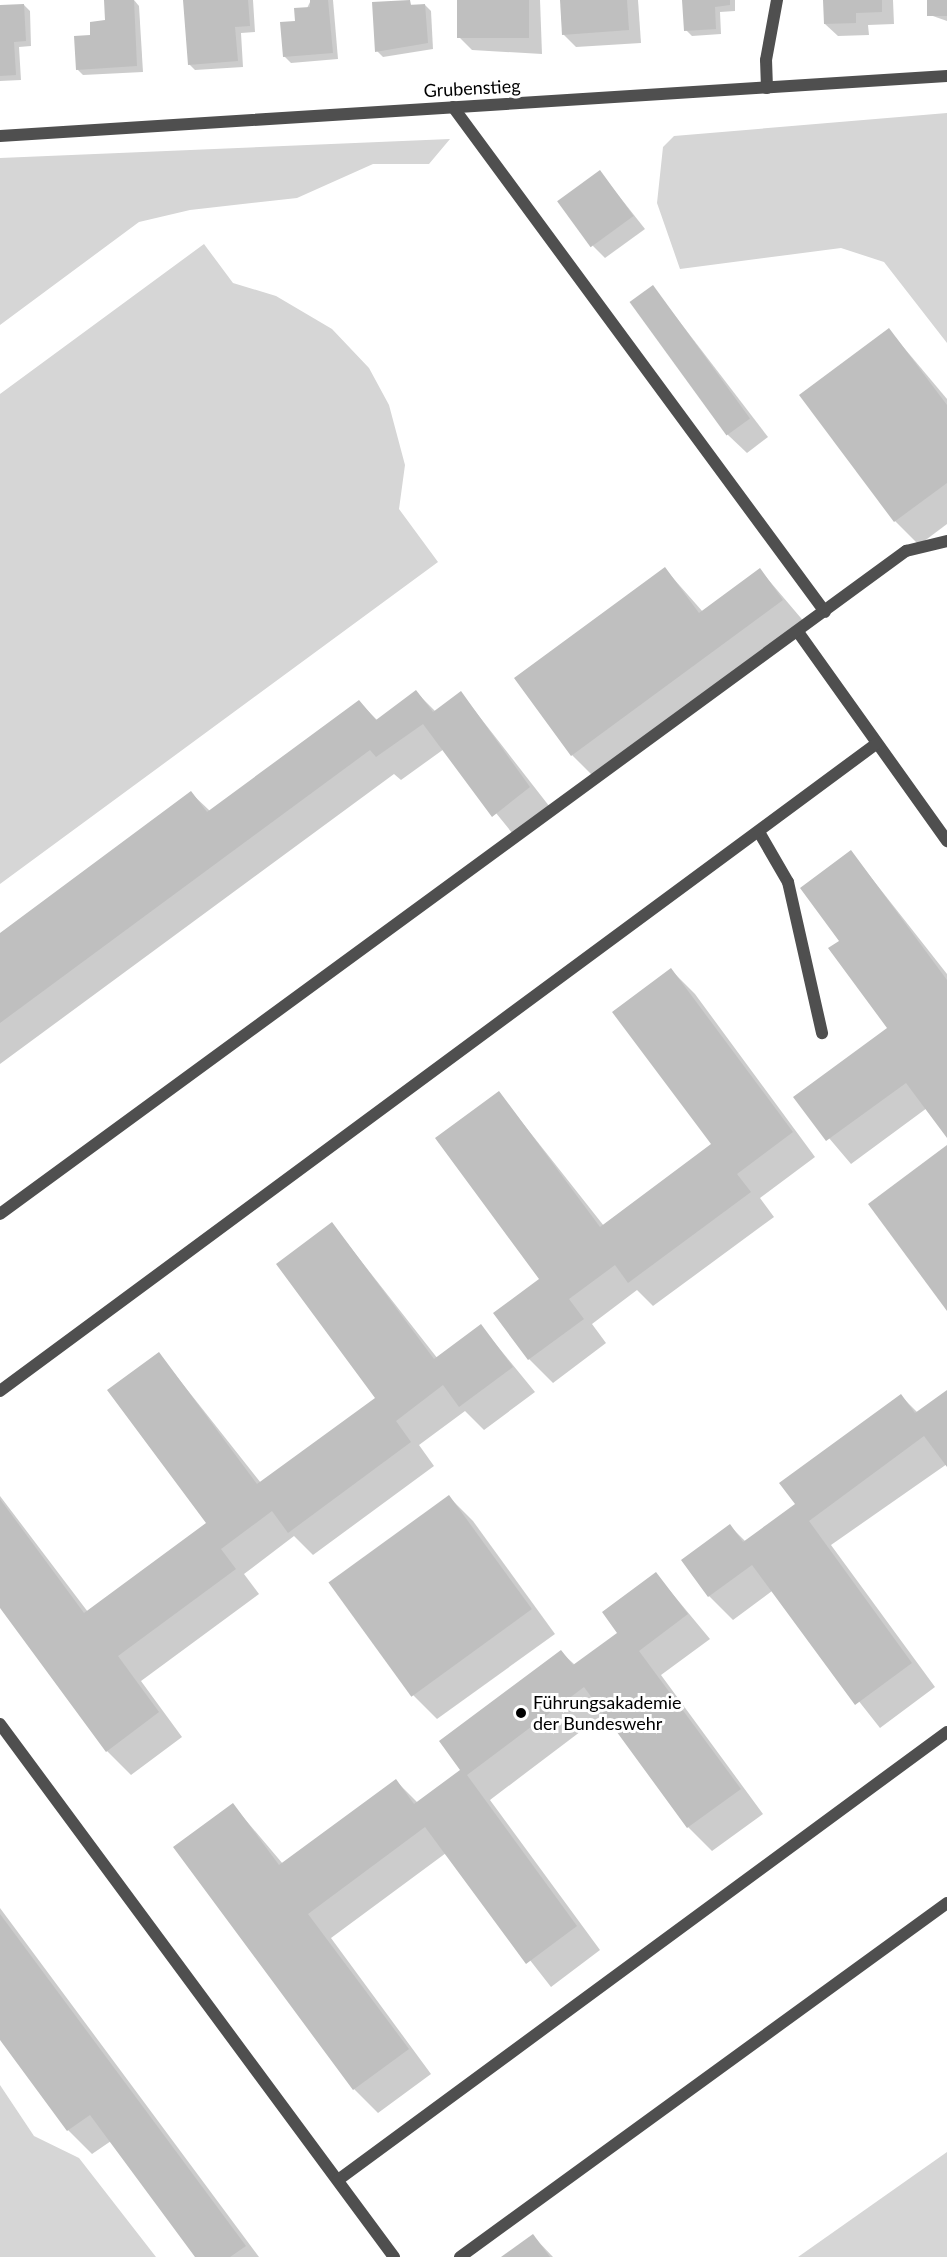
<!DOCTYPE html>
<html>
<head>
<meta charset="utf-8">
<style>
  body { margin:0 }
  #map { position:relative; width:947px; height:2257px; overflow:hidden; background:#fff; font-family:Lato,sans-serif }
  div>[style] { position:absolute }
  .green>* { inset:0; background:#d6d6d6 }
  .shadow>* { inset:0; background:#0003 }
  .building>* { inset:0; background:#bfbfbf; transform-origin:0 0 }
  .service>* { height:12px; margin:-6px; padding:0 6px; transform-origin:6px; border-radius:6px; background:#4f4f4f }
  .minor>* { height:12px; margin:-6px; padding:0 6px; transform-origin:6px; border-radius:6px; background:#4f4f4f }
  .dots>* { width:16px; height:16px; translate:-50% -50%; box-sizing:border-box; border:3px solid #fff; border-radius:50% }
  span { translate:-50% -50%; white-space:nowrap; text-align:center; line-height:1.15; -webkit-text-stroke:6px #fff; paint-order:stroke }
  .street-label { font-size:18px; color:#000 }
  .poi-label { font-size:18px; color:#000 }
  .left { translate:0 -50%; text-align:left }
</style>
</head>
<body>
<div id="map">
  <div class="green">
    <div style="clip-path:polygon(947px 113px,947px 343px,884px 262px,841px 248px,680px 269px,657px 203px,663px 147px,674px 136px)"></div>
    <div style="clip-path:polygon(450px 139px,429px 164px,373px 164px,297px 198px,190px 210px,139px 222px,0 325px,0 158px)"></div>
    <div style="clip-path:polygon(204px 244px,233px 283px,276px 296px,332px 329px,369px 368px,389px 405px,405px 465px,399px 509px,438px 562px,0 884px,0 394px)"></div>
    <div style="clip-path:polygon(0 2085px,34px 2136px,79px 2158px,156px 2257px,0 2257px)"></div>
    <div style="clip-path:polygon(947px 2152px,947px 2257px,798px 2257px)"></div>
  </div>
  <div class="shadow">
    <div style="clip-path:polygon(134px 0,139px 6px,143px 72px,83px 75px,77px 69px,92px 37px)"></div>
    <div style="clip-path:polygon(185px 0,253px 0,255px 32px,241px 33px,243px 67px,195px 70px,189px 64px)"></div>
    <div style="clip-path:polygon(311px 0,333px 0,338px 59px,291px 63px,284px 56px)"></div>
    <div style="clip-path:polygon(459px 0,540px 0,542px 54px,472px 50px,460px 38px)"></div>
    <div style="clip-path:polygon(561px 0,638px 0,641px 43px,576px 47px,563px 34px)"></div>
    <div style="clip-path:polygon(684px 0,735px 0,735px 11px,720px 12px,721px 34px,692px 36px,686px 30px)"></div>
    <div style="clip-path:polygon(824px 0,893px 0,894px 24px,868px 25px,869px 35px,838px 36px,825px 24px)"></div>
    <div style="clip-path:polygon(929px 0,947px 0,947px 21px,930px 15px)"></div>
    <div style="clip-path:polygon(374px 4px,425px 5px,431px 11px,433px 49px,383px 57px,377px 51px)"></div>
    <div style="clip-path:polygon(24px 5px,30px 11px,31px 46px,19px 47px,21px 80px,0 81px,0 7px)"></div>
    <div style="clip-path:polygon(600px 172px,645px 229px,605px 258px,593px 246px)"></div>
    <div style="clip-path:polygon(653px 287px,768px 437px,747px 453px,728px 435px)"></div>
    <div style="clip-path:polygon(889px 330px,947px 399px,947px 524px,919px 545px,895px 521px)"></div>
    <div style="clip-path:polygon(665px 569px,703px 612px,760px 570px,806px 624px,596px 779px,572px 755px)"></div>
    <div style="clip-path:polygon(416px 692px,436px 712px,461px 693px,553px 811px,517px 839px,444px 749px,401px 780px,394px 774px,0 1064px,0 934px,191px 793px,210px 811px,359px 702px,378px 721px)"></div>
    <div style="clip-path:polygon(851px 852px,947px 974px,947px 1136px,927px 1108px,851px 1164px,795px 1098px,889px 1028px,841px 941px)"></div>
    <div style="clip-path:polygon(671px 970px,695px 994px,815px 1157px,760px 1198px,774px 1217px,653px 1306px,637px 1290px,592px 1324px,606px 1343px,553px 1383px,529px 1359px,541px 1279px,499px 1093px,604px 1226px,713px 1145px)"></div>
    <div style="clip-path:polygon(332px 1224px,438px 1359px,481px 1326px,535px 1392px,484px 1430px,465px 1411px,419px 1445px,434px 1466px,313px 1555px,294px 1536px,244px 1574px,259px 1594px,141px 1681px,182px 1737px,131px 1775px,107px 1751px,0 1606px,0 1496px,88px 1612px,208px 1524px,159px 1354px,261px 1483px,377px 1398px)"></div>
    <div style="clip-path:polygon(947px 1392px,947px 1464px,831px 1545px,935px 1687px,880px 1728px,772px 1591px,733px 1620px,709px 1596px,730px 1526px,746px 1542px,797px 1504px,901px 1396px,918px 1413px)"></div>
    <div style="clip-path:polygon(449px 1497px,473px 1521px,555px 1634px,437px 1719px,413px 1695px)"></div>
    <div style="clip-path:polygon(656px 1574px,710px 1639px,661px 1675px,763px 1814px,712px 1851px,688px 1827px,605px 1713px,490px 1800px,600px 1950px,551px 1987px,446px 1853px,331px 1938px,431px 2074px,378px 2113px,354px 2089px,233px 1805px,283px 1864px,396px 1781px,418px 1803px,462px 1770px,561px 1652px,575px 1665px,619px 1633px)"></div>
    <div style="clip-path:polygon(0 1908px,259px 2257px,197px 2257px,111px 2141px,92px 2154px,68px 2130px,0 2037px)"></div>
    <div style="clip-path:polygon(533px 2236px,553px 2257px,503px 2257px)"></div>
  </div>
  <div class="building">
    <div style="clip-path:polygon(104px 0,134px 0,137px 66px,76px 70px,74px 36px,90px 35px,90px 22px,105px 20px)"></div>
    <div style="clip-path:polygon(183px 0,248px 0,250px 26px,235px 27px,238px 61px,188px 65px)"></div>
    <div style="clip-path:polygon(310px 0,328px 0,333px 53px,283px 57px,280px 22px,295px 21px,294px 8px,310px 7px)"></div>
    <div style="clip-path:polygon(410px 0,411px 5px,425px 4px,428px 43px,375px 52px,372px 2px)"></div>
    <div style="left:457px;top:0;width:72px;height:38px"></div>
    <div style="clip-path:polygon(560px 0,627px 0,629px 30px,562px 35px)"></div>
    <div style="clip-path:polygon(682px 0,730px 0,730px 5px,715px 7px,716px 29px,684px 31px)"></div>
    <div style="clip-path:polygon(823px 0,882px 0,882px 12px,856px 13px,856px 23px,824px 24px)"></div>
    <div style="left:927px;top:0;width:20px;height:16px"></div>
    <div style="clip-path:polygon(24px 4px,26px 41px,14px 42px,16px 75px,0 76px,0 5px)"></div>
    <div style="left:600px;top:170px;width:57px;height:53px;rotate:54deg"></div>
    <div style="left:653px;top:285px;width:165px;height:29px;rotate:54deg"></div>
    <div style="clip-path:polygon(889px 328px,947px 405px,947px 483px,894px 522px,799px 395px)"></div>
    <div style="clip-path:polygon(665px 567px,699px 613px,760px 568px,783px 600px,571px 756px,514px 678px)"></div>
    <div style="clip-path:polygon(416px 690px,433px 712px,461px 691px,530px 787px,492px 817px,423px 724px,376px 757px,370px 750px,0 1023px,0 933px,191px 791px,207px 812px,359px 700px,376px 720px)"></div>
    <div style="clip-path:polygon(851px 850px,947px 980px,947px 1138px,906px 1083px,826px 1141px,793px 1097px,887px 1028px,828px 948px,839px 941px,800px 888px)"></div>
    <div style="clip-path:polygon(671px 968px,793px 1132px,737px 1174px,751px 1192px,628px 1283px,615px 1265px,569px 1299px,584px 1319px,528px 1360px,493px 1313px,539px 1279px,435px 1138px,499px 1091px,600px 1227px,711px 1144px,612px 1012px)"></div>
    <div style="clip-path:polygon(947px 1145px,947px 1311px,868px 1204px)"></div>
    <div style="clip-path:polygon(332px 1222px,434px 1359px,481px 1324px,513px 1367px,459px 1407px,443px 1385px,396px 1421px,411px 1442px,288px 1533px,272px 1511px,221px 1549px,236px 1569px,118px 1656px,159px 1712px,106px 1752px,0 1608px,0 1499px,84px 1613px,206px 1523px,107px 1390px,159px 1352px,257px 1484px,375px 1398px,276px 1264px)"></div>
    <div style="clip-path:polygon(947px 1390px,947px 1467px,924px 1436px,809px 1521px,912px 1663px,855px 1705px,752px 1565px,708px 1597px,681px 1560px,730px 1524px,743px 1542px,795px 1504px,779px 1483px,901px 1394px,915px 1413px)"></div>
    <div style="left:449px;top:1495px;width:141px;height:149px;rotate:54deg"></div>
    <div style="clip-path:polygon(656px 1572px,688px 1614px,639px 1651px,741px 1789px,687px 1828px,584px 1687px,467px 1775px,577px 1926px,526px 1964px,425px 1827px,308px 1914px,409px 2049px,353px 2090px,173px 1847px,233px 1803px,279px 1865px,396px 1779px,414px 1804px,460px 1770px,439px 1741px,561px 1650px,573px 1665px,617px 1633px,602px 1612px)"></div>
    <div style="clip-path:polygon(0 1914px,132px 2092px,246px 2246px,230px 2257px,195px 2257px,90px 2115px,67px 2131px,0 2040px)"></div>
    <div style="clip-path:polygon(533px 2234px,550px 2257px,501px 2257px)"></div>
  </div>
  <div class="service">
    <div style="left:453px;top:107px;width:627px;rotate:53.62deg"></div>
    <div style="left:798px;top:632px;width:257px;rotate:54.5deg"></div>
    <div style="left:759px;top:832px;width:58px;rotate:59.9deg"></div>
    <div style="left:788px;top:882px;width:155px;rotate:77.3deg"></div>
    <div style="left:0;top:1214px;width:1123px;rotate:-36.2deg"></div>
    <div style="left:906px;top:551px;width:42px;rotate:-13.7deg"></div>
    <div style="left:0;top:1391px;width:1089px;rotate:-36.45deg"></div>
    <div style="left:0;top:1724px;width:663px;rotate:53.53deg"></div>
    <div style="left:338px;top:2180px;width:756px;rotate:-36.34deg"></div>
    <div style="left:460px;top:2257px;width:602px;rotate:-36.01deg"></div>
  </div>
  <div class="minor">
    <div style="left:767px;top:88px;width:28px;rotate:-92deg"></div>
    <div style="left:766px;top:60px;width:61px;rotate:-79.6deg"></div>
    <div style="left:0;top:136px;width:949px;rotate:-3.63deg"></div>
  </div>
  <div class="dots">
    <div style="left:521px;top:1713px;background:#000"></div>
  </div>
  <div class="street-label">
    <span style="left:472px;top:88px;rotate:-3deg">Grubenstieg</span>
  </div>
  <div class="poi-label">
    <span class="left" style="left:533px;top:1713px">Führungsakademie<br>der Bundeswehr</span>
  </div>
</div>
</body>
</html>
